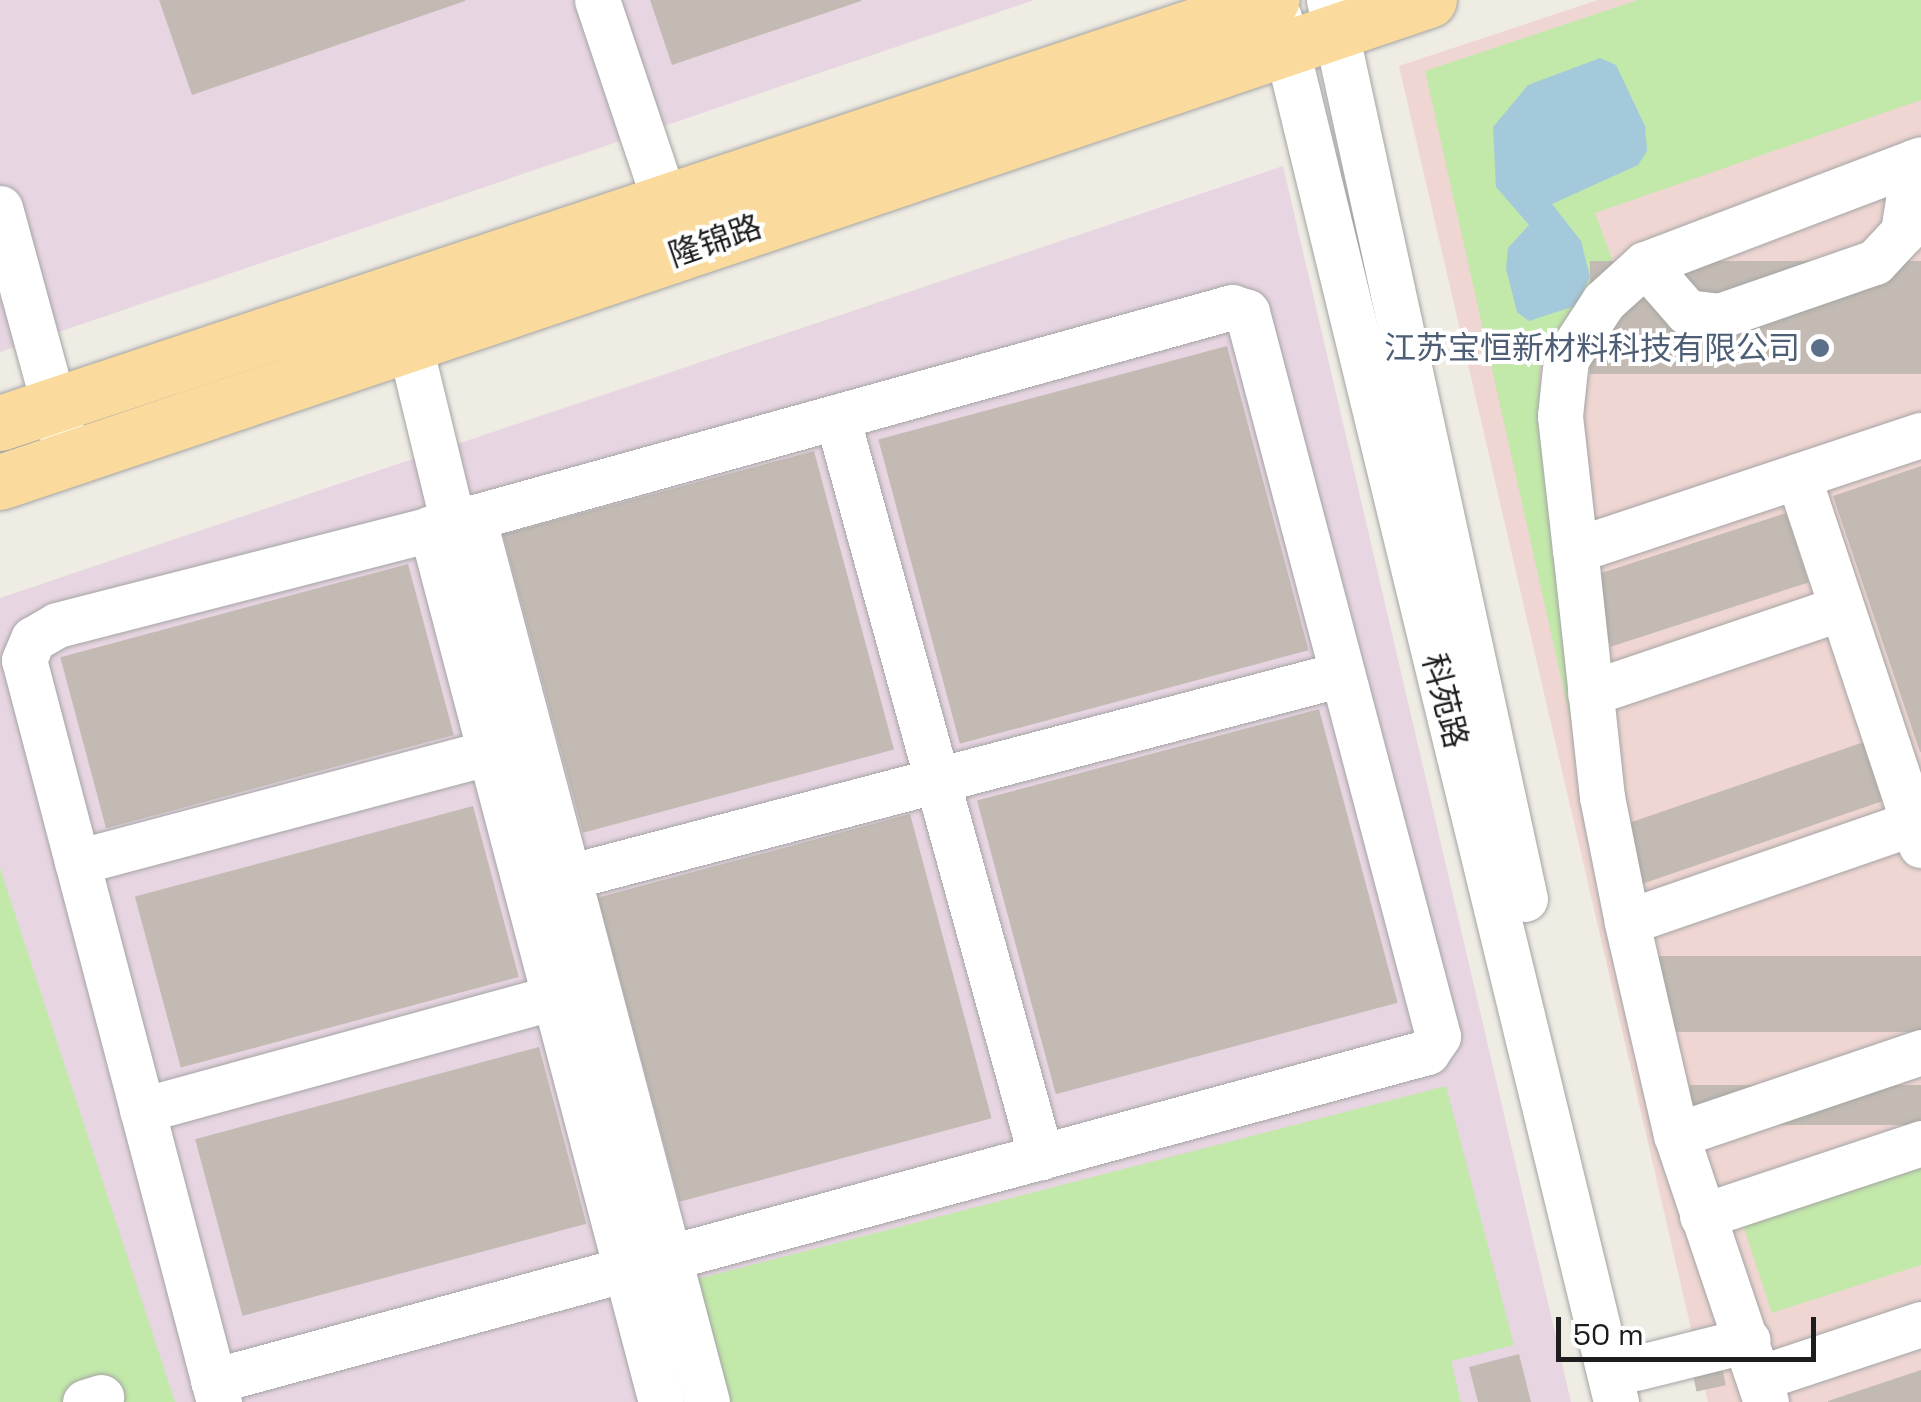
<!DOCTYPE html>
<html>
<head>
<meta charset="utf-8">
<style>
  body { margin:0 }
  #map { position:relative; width:1921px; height:1402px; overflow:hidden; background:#eeece3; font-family:"Space Grotesk","Noto Sans SC",sans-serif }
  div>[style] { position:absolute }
  .commercial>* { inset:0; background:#efd6d2 }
  .industrial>* { inset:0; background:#e7d5e2 }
  .grass>* { inset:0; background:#c2e8aa }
  .water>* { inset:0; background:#a4c9db }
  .building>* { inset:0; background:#c3bbb3; transform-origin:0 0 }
  .roads { filter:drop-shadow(0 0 2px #a4a4a4) drop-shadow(0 0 2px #a4a4a4) }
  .minor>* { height:45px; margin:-22.5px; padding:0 22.5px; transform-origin:22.5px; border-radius:22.5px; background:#fff }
  .major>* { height:55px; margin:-27.5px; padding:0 27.5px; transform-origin:27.5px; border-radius:27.5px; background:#fadb9d }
  .dots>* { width:28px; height:28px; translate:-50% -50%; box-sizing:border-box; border:5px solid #fff; border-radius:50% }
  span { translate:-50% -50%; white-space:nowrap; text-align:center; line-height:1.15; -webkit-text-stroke:8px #fff; paint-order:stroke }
  .street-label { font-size:32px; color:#1d1d1d }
  .service-label { font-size:32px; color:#4e5e75 }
  .right { translate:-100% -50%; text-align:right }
  .scale { position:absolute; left:1556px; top:1317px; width:260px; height:45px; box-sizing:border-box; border:5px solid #1d1d1d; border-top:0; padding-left:12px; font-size:30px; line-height:35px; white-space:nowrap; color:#1d1d1d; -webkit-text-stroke:8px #fff; paint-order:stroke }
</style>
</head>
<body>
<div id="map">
  <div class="commercial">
    <div style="clip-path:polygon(1598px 0,1921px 0,1921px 1402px,1708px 1402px,1399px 66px)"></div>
  </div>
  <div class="industrial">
    <div style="clip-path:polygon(0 0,1034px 0,0 352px)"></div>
    <div style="clip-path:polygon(1283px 166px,1571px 1402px,0 1402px,0 598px)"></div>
  </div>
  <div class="grass">
    <div style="clip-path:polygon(1638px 0,1921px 0,1921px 100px,1595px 213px,1612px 259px,1540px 368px,1540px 384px,1588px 762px,1580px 762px,1425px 71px)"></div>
    <div style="clip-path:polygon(0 868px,175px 1402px,0 1402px)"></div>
    <div style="clip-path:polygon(1446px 1086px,1514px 1345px,1451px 1361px,1461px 1402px,714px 1402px,693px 1282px,701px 1278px)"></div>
    <div style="clip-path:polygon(1921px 1167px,1921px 1265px,1772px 1313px,1743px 1225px)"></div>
  </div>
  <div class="water">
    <div style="clip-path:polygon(1600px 58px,1616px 65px,1645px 126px,1647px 151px,1638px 165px,1552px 204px,1581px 241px,1590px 277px,1575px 306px,1529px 321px,1517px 312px,1506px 269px,1508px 248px,1529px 225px,1496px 187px,1493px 127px,1528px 85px)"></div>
  </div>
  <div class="building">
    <div style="clip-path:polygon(159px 0,465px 0,465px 1px,192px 95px)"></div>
    <div style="clip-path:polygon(650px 0,861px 0,861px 1px,672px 65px)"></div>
    <div style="left:1921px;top:261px;width:113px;height:331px;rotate:90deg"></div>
    <div style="left:1227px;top:346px;width:315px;height:361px;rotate:75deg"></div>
    <div style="left:814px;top:451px;width:309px;height:322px;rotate:75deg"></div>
    <div style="clip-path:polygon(1921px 466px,1921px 752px,1920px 752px,1833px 496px)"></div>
    <div style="left:1786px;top:513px;width:73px;height:208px;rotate:72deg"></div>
    <div style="left:408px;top:564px;width:177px;height:360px;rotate:75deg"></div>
    <div style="left:1319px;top:709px;width:304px;height:354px;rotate:75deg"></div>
    <div style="left:1864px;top:742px;width:62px;height:267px;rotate:71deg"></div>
    <div style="left:473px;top:806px;width:177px;height:350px;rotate:75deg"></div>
    <div style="left:910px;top:814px;width:315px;height:323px;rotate:75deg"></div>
    <div style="left:1921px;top:956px;width:76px;height:281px;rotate:90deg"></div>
    <div style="left:539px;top:1047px;width:183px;height:356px;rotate:75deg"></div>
    <div style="left:1921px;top:1085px;width:40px;height:231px;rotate:90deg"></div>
    <div style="left:1719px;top:1353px;width:33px;height:30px;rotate:78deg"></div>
    <div style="clip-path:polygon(1519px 1354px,1531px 1402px,1478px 1402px,1469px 1367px)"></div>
    <div style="clip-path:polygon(1921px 1370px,1921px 1402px,1828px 1402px,1828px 1401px)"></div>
  </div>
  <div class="roads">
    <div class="minor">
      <div style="left:597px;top:0;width:245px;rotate:71.4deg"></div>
      <div style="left:1329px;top:0;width:920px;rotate:77.7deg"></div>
      <div style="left:1279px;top:17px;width:1425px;rotate:76.32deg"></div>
      <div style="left:0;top:208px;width:238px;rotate:74.7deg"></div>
      <div style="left:1645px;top:264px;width:64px;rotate:48.8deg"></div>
      <div style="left:1687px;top:312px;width:32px;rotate:7deg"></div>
      <div style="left:1719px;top:316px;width:165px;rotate:-19.1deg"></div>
      <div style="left:1875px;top:262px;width:41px;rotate:-47deg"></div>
      <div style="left:1903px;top:232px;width:71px;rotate:-81.1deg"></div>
      <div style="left:837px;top:417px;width:768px;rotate:74.59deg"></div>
      <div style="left:1798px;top:476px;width:389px;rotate:71.6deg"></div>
      <div style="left:473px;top:517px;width:915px;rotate:75.19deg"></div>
      <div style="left:431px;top:528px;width:904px;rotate:75.26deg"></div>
      <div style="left:1575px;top:550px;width:365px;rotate:-18.4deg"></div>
      <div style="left:1590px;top:693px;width:265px;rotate:-18.7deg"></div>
      <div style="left:77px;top:862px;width:426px;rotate:-14.9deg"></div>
      <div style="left:568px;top:877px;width:800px;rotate:-14.7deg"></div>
      <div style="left:1627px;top:922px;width:127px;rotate:-101.3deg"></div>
      <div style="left:1602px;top:797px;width:248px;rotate:-96.2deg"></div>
      <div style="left:1575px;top:550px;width:135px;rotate:-96.4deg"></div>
      <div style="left:1560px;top:416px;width:57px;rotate:-84deg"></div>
      <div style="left:1566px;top:359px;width:69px;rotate:-56.8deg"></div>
      <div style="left:1604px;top:301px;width:55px;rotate:-42.1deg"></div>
      <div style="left:1645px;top:264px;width:295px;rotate:-20.8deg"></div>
      <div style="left:142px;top:1110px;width:427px;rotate:-15.3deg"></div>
      <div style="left:1676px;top:1135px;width:259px;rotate:-18.7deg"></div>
      <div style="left:1702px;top:1216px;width:231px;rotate:-18.4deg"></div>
      <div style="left:1636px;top:1368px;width:115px;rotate:-14deg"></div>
      <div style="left:1762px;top:1377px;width:168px;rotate:-18.4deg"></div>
      <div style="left:213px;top:1381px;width:1258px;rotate:-15.16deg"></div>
      <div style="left:1427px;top:1052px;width:19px;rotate:-55deg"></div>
      <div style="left:1438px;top:1036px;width:749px;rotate:-104.78deg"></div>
      <div style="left:1247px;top:312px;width:16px;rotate:-162deg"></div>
      <div style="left:1232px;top:307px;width:808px;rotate:164.5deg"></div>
      <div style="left:85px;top:1402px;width:17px;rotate:-17deg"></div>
      <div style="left:219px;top:1402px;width:767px;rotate:-104.72deg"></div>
      <div style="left:24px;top:660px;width:23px;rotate:-67deg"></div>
      <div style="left:33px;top:639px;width:28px;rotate:-30deg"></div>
      <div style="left:57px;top:625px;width:409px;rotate:-14.4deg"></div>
      <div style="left:453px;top:523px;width:216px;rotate:-103.7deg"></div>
      <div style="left:1766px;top:1402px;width:282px;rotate:-108.6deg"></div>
      <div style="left:1676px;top:1135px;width:219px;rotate:-103deg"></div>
      <div style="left:1627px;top:922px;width:303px;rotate:-19.1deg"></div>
    </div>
    <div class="major">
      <div style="left:0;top:423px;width:1340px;rotate:-18.39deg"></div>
      <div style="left:0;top:482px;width:1508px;rotate:-18.64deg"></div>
    </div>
  </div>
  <div class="dots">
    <div style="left:1820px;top:348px;background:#5c6f8a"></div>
  </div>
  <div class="street-label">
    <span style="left:715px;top:241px;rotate:-19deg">隆锦路</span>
    <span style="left:1445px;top:701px;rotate:76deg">科苑路</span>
  </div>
  <div class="service-label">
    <span class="right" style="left:1800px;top:348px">江苏宝恒新材料科技有限公司</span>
  </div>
  <div class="scale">50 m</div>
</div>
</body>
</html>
